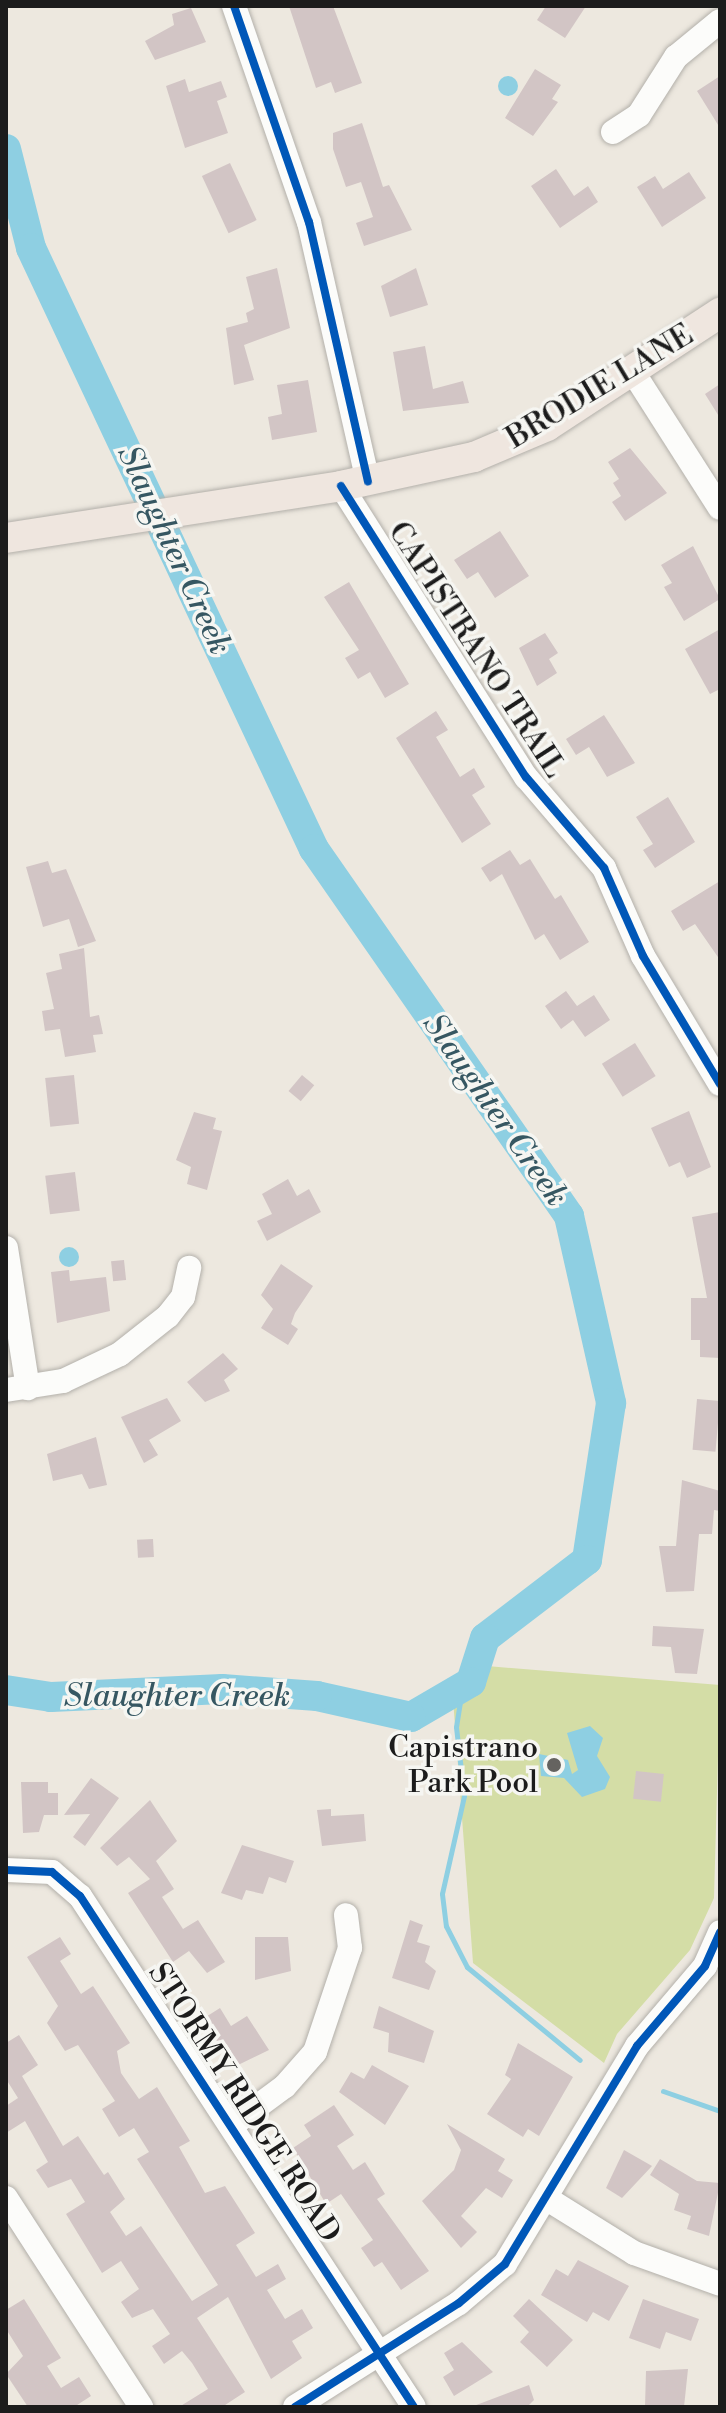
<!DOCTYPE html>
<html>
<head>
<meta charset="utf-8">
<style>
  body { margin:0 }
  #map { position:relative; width:726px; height:2413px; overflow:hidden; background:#ede8df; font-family:"Libre Bodoni",serif }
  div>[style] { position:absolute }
  .green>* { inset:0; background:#d4dda6 }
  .water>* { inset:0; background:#8ecfe2 }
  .round { border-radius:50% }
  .stream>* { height:5px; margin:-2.5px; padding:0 2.5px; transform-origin:2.5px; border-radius:2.5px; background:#8ecfe2 }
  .river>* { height:30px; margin:-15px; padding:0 15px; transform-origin:15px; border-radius:15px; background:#8ecfe2 }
  .building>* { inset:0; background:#d2c5c5; transform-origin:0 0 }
  .roads { filter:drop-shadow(0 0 2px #b3b0aa) drop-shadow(0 0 2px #b3b0aa) }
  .minor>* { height:24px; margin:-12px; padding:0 12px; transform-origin:12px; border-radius:12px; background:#fcfcfa }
  .major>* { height:30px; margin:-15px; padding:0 15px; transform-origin:15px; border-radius:15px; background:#efe6df }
  .cycleway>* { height:8px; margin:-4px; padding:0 4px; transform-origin:4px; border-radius:4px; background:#0057b8 }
  .dots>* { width:22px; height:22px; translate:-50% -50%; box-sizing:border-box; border:4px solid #f6f6f2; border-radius:50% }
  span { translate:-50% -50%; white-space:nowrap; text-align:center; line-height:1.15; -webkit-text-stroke:7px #f6f6f2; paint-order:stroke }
  .street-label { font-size:30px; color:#1c1c1c }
  .poi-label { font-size:30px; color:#1c1c1c }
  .right { translate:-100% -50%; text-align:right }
  .water-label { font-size:32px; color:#365762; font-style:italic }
  .frame { position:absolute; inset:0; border:8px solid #1c1c1c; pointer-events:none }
</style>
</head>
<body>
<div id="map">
  <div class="green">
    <div style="clip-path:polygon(487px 1666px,720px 1685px,714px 1898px,690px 1950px,617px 2034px,604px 2063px,473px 1963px,453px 1699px)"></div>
  </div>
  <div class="water">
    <div class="round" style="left:498px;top:76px;width:20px;height:20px"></div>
    <div class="round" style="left:59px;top:1247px;width:20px;height:20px"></div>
    <div style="clip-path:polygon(590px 1726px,603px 1738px,597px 1756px,610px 1777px,605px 1789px,582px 1797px,564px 1778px,541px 1776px,539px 1754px,568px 1760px,572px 1774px,578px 1770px,567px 1733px)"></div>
  </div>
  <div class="stream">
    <div style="left:462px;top:1689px;width:38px;rotate:99deg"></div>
    <div style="left:456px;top:1727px;width:69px;rotate:83.4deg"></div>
    <div style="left:464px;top:1796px;width:100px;rotate:102.7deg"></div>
    <div style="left:442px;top:1894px;width:32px;rotate:83deg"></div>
    <div style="left:446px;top:1926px;width:46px;rotate:62.9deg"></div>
    <div style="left:467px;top:1967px;width:146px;rotate:39.5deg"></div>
    <div style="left:663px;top:2091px;width:60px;rotate:19.3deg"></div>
  </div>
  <div class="river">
    <div style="left:6px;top:149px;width:102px;rotate:75.8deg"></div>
    <div style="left:31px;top:248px;width:664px;rotate:64.79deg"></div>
    <div style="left:314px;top:849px;width:447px;rotate:55.2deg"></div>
    <div style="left:569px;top:1216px;width:192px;rotate:77.3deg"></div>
    <div style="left:611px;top:1403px;width:159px;rotate:98.7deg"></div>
    <div style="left:587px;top:1560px;width:128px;rotate:142.6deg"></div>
    <div style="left:485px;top:1638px;width:46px;rotate:107.7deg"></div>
    <div style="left:471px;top:1682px;width:69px;rotate:149.7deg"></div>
    <div style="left:411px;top:1717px;width:96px;rotate:-167.4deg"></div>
    <div style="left:317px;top:1696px;width:95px;rotate:-175.8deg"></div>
    <div style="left:222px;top:1689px;width:171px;rotate:177.3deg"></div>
    <div style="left:51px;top:1697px;width:46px;rotate:-171.2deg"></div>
  </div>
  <div class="building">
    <div style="clip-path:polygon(289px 6px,333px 6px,362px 83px,335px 93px,331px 82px,316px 88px)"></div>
    <div style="clip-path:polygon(546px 6px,586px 6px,565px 38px,537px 20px)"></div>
    <div style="clip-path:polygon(191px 8px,206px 42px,155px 60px,145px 41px,174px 25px,172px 14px)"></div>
    <div style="clip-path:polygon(535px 69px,561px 85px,552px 99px,558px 102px,533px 136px,505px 118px)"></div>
    <div style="clip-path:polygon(720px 76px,720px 128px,697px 91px)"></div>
    <div style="clip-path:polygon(185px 79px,189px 92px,221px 81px,227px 97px,217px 101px,228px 133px,185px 148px,166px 86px)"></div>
    <div style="clip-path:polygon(362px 123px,383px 187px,389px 185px,412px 230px,364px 246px,356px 223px,373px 217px,361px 182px,346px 187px,333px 149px,333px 133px)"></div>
    <div style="left:230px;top:163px;width:63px;height:31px;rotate:65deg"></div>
    <div style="clip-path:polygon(556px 169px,574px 196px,588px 186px,598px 202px,560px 228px,531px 186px)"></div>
    <div style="clip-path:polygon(689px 172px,706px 198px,662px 227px,637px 187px,655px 176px,663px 189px)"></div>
    <div style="clip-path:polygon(277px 268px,290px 328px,244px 345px,254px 380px,234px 385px,226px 328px,248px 322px,246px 313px,254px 309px,246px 277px)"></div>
    <div style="clip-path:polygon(416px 268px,428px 305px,390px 317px,381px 286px)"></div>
    <div style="clip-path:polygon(425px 346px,433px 389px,463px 381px,469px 403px,403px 411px,393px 352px)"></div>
    <div style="clip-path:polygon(308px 380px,317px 432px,272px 440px,268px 417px,282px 414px,277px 385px)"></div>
    <div style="clip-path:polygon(720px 384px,720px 418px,705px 394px)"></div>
    <div style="clip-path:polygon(630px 448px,667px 493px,625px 521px,612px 502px,621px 496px,613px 483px,619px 479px,608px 462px)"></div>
    <div style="clip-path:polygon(500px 531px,529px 576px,495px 598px,478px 572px,467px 579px,454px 560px)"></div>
    <div style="clip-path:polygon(693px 546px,720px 599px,684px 621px,664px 587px,672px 583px,661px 565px)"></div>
    <div style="clip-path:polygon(349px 582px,409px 684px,385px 698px,370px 672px,358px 679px,345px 658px,359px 650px,324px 597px)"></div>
    <div style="clip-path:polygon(720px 629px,720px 689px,710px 694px,685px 649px)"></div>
    <div style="clip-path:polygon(545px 633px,558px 653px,549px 659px,557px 673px,537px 686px,519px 648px)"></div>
    <div style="clip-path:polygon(436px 711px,448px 730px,436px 737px,460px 777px,474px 768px,485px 787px,472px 795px,491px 824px,462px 843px,396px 738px)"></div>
    <div style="clip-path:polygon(604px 715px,635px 763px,607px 777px,589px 747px,576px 755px,566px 739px)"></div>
    <div style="clip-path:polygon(668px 797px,695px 842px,655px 868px,643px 850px,653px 844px,636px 817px)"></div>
    <div style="clip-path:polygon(510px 850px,520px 865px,530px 859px,555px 899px,561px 895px,589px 942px,560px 960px,544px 934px,535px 940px,502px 874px,490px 882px,481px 868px)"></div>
    <div style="clip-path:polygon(48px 861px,52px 873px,66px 869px,96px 941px,78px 947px,69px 919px,43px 927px,26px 867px)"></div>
    <div style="clip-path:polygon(720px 881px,720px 960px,695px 924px,683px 931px,671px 911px)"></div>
    <div style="clip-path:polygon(84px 948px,90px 1017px,99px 1015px,103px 1034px,93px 1035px,96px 1052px,65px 1057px,60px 1029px,45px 1031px,42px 1011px,54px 1009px,46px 973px,62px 969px,59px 954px)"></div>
    <div style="clip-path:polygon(566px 991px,577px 1006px,594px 995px,610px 1020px,585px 1037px,573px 1020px,561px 1029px,545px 1006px)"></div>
    <div style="left:635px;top:1043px;width:39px;height:39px;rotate:58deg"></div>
    <div style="left:74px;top:1075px;width:49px;height:29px;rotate:84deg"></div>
    <div style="left:302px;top:1075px;width:16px;height:21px;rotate:40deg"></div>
    <div style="clip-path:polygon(689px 1111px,711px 1167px,687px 1178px,680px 1162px,669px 1167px,651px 1128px)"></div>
    <div style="clip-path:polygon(194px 1112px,216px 1118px,213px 1129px,222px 1131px,207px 1190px,187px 1184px,191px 1167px,176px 1160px)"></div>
    <div style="left:75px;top:1172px;width:39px;height:30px;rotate:83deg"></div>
    <div style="clip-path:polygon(288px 1179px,297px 1196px,309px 1189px,321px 1212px,267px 1241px,257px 1221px,272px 1214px,262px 1194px)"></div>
    <div style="clip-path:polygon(720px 1212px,720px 1358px,700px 1357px,700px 1340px,691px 1340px,691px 1298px,707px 1298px,692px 1217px)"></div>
    <div style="left:124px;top:1260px;width:20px;height:13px;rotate:84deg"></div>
    <div style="clip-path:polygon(281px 1264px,313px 1286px,295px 1313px,291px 1324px,298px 1329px,288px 1345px,261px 1328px,273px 1309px,261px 1295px)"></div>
    <div style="clip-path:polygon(69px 1270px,70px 1281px,106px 1277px,110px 1311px,57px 1323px,51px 1272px)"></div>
    <div style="clip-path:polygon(223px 1353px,238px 1369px,224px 1380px,230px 1391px,205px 1402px,187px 1382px)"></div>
    <div style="clip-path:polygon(167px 1398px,181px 1421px,149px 1440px,158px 1455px,144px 1463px,121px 1417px)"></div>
    <div style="left:697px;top:1399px;width:23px;height:51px;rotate:5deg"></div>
    <div style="clip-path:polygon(96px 1437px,107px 1485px,89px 1489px,82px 1474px,53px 1481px,47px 1454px)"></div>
    <div style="clip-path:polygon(682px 1480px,720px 1491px,720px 1511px,714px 1510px,712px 1534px,699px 1534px,694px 1591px,666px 1592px,659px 1546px,676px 1546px)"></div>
    <div style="left:153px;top:1539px;width:18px;height:16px;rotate:87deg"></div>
    <div style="clip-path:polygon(653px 1626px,704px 1629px,697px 1674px,675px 1673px,671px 1647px,652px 1646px)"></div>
    <div style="left:636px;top:1771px;width:28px;height:28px;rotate:6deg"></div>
    <div style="clip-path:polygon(91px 1778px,119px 1798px,85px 1846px,73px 1837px,90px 1814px,64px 1815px)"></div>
    <div style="clip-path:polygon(21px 1782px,48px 1782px,48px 1793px,58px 1793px,58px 1815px,44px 1815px,39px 1832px,23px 1833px)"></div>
    <div style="clip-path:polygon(150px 1800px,177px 1841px,156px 1861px,174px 1889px,162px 1897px,183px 1929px,198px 1920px,225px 1962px,207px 1973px,189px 1951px,173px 1962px,128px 1893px,150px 1879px,129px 1857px,117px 1866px,100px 1848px)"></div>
    <div style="clip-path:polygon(331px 1809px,331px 1816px,364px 1814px,366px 1841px,322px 1846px,317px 1810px)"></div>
    <div style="clip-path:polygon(242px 1845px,294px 1861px,286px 1883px,269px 1877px,263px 1894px,246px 1890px,242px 1900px,221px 1893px)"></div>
    <div style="clip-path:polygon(410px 1920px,423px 1925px,417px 1942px,430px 1946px,425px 1962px,436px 1971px,429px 1990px,392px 1978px)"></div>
    <div style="clip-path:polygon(60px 1937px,71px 1954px,60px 1961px,81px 1994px,93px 1986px,130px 2043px,117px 2051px,121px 2073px,139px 2099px,157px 2087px,190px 2141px,179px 2147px,205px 2193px,225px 2186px,255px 2233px,236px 2245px,256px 2277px,278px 2264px,286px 2279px,267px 2290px,285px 2319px,302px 2309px,313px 2328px,292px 2341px,302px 2358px,271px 2379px,228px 2297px,197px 2318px,245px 2392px,222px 2407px,179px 2407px,208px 2389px,192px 2363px,182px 2351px,164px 2364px,152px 2346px,170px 2334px,153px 2309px,132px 2318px,121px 2302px,139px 2289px,121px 2261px,102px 2273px,66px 2214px,85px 2202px,71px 2179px,48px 2188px,36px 2170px,48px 2162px,25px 2121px,6px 2133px,6px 2106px,18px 2098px,6px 2079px,6px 2043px,19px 2035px,38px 2065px,22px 2076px,63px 2146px,78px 2136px,104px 2175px,108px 2172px,125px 2199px,110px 2212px,126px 2236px,141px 2226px,192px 2301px,218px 2285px,137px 2159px,149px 2152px,134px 2128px,119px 2137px,102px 2109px,115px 2101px,78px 2045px,65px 2051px,47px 2023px,58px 2006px,27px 1957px)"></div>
    <div style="clip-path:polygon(255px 1937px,288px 1937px,291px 1971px,255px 1980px)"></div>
    <div style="clip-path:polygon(379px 2006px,434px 2031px,424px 2063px,388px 2052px,389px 2033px,373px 2028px)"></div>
    <div style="clip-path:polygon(220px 2008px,231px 2026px,247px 2016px,269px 2050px,236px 2066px,201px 2020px)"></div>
    <div style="clip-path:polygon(518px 2043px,573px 2077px,539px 2136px,528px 2129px,523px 2137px,487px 2114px,511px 2079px,505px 2075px)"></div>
    <div style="clip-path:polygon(372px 2065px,409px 2086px,385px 2125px,339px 2092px,351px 2072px,364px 2079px)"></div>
    <div style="clip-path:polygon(334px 2105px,354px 2135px,337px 2146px,353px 2170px,365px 2162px,385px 2194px,377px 2199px,429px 2271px,401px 2290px,382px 2262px,374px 2267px,361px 2248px,373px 2240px,341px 2194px,326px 2204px,293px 2148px,311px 2136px,304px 2125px)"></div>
    <div style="clip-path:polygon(447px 2124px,505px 2159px,498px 2171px,513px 2180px,502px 2198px,486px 2188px,461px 2216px,477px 2232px,461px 2248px,422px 2201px,454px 2170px,461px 2150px)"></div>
    <div style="clip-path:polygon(624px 2150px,652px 2166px,622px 2198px,606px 2188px)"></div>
    <div style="clip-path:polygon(660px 2159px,697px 2181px,720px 2183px,709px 2236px,687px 2229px,691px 2216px,674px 2210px,679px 2194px,650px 2175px)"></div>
    <div style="clip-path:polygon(578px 2260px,629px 2286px,609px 2321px,593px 2312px,587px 2322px,541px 2295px,556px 2269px,568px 2276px)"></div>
    <div style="clip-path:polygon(24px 2299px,61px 2358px,47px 2366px,61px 2388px,79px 2377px,91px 2396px,74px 2407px,28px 2407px,6px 2374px,23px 2356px,6px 2329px,6px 2310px)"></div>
    <div style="clip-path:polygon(529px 2299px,573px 2340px,547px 2367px,520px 2342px,529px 2332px,513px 2316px)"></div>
    <div style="clip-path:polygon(643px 2299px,699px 2319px,691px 2341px,666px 2332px,660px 2349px,629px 2338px)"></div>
    <div style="clip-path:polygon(462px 2342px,493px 2372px,454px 2396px,443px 2377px,454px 2370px,444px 2353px)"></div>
    <div style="clip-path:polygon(688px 2369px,684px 2407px,645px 2407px,646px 2371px)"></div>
    <div style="clip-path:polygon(529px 2385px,534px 2400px,527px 2407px,471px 2407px)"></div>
  </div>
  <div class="roads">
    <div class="minor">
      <div style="left:234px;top:6px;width:229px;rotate:70.9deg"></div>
      <div style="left:309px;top:222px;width:266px;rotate:77.2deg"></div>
      <div style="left:613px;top:132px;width:31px;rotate:-33deg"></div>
      <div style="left:639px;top:115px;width:69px;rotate:-57.5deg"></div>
      <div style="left:676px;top:57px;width:57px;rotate:-39.3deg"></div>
      <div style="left:633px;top:372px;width:161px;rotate:57.4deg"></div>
      <div style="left:341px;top:486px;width:345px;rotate:57.6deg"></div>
      <div style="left:526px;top:777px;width:120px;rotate:49.4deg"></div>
      <div style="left:604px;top:868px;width:96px;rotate:66.1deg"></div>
      <div style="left:643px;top:956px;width:149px;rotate:59deg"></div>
      <div style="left:6px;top:1248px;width:142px;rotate:81.1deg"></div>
      <div style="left:6px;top:1390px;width:58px;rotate:-9deg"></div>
      <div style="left:63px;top:1381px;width:63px;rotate:-25.3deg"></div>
      <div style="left:120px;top:1354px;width:61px;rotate:-38.4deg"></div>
      <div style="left:168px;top:1316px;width:24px;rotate:-52deg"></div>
      <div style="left:183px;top:1297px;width:30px;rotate:-78deg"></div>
      <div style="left:6px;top:1870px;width:46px;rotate:2.5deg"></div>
      <div style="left:52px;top:1872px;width:37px;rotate:41deg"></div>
      <div style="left:80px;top:1896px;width:610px;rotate:56.83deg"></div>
      <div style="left:231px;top:2126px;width:67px;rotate:-36.5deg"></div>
      <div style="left:285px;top:2086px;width:45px;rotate:-48.6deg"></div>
      <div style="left:315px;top:2052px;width:110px;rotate:-71.4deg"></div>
      <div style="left:350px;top:1948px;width:33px;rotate:-97deg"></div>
      <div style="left:6px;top:2198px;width:249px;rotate:57.1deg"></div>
      <div style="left:549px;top:2200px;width:100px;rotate:31.9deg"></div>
      <div style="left:634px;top:2253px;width:91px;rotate:19.8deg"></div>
      <div style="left:295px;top:2407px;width:194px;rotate:-32.4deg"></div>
      <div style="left:459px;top:2303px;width:60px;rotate:-40.3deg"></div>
      <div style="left:505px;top:2264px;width:255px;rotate:-58.8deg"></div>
      <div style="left:637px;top:2046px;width:105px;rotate:-49.6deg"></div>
      <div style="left:705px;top:1966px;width:37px;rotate:-66deg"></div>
    </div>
    <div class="major">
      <div style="left:6px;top:538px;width:339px;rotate:-8.8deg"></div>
      <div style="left:341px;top:486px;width:136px;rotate:-12.3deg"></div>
      <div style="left:474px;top:457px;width:79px;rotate:-23deg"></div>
      <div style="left:547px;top:426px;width:207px;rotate:-33.2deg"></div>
    </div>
  </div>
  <div class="cycleway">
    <div style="left:234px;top:6px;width:229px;rotate:70.9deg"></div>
    <div style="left:309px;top:222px;width:266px;rotate:77.2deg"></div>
    <div style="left:341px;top:486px;width:345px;rotate:57.6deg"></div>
    <div style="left:526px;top:777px;width:120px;rotate:49.4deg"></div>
    <div style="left:604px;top:868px;width:96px;rotate:66.1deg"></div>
    <div style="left:643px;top:956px;width:149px;rotate:59deg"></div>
    <div style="left:6px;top:1870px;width:46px;rotate:2.5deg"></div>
    <div style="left:52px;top:1872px;width:37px;rotate:41deg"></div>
    <div style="left:80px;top:1896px;width:610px;rotate:56.83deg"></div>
    <div style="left:295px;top:2407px;width:194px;rotate:-32.4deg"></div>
    <div style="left:459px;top:2303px;width:60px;rotate:-40.3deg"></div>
    <div style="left:505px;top:2264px;width:255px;rotate:-58.8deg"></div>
    <div style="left:637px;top:2046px;width:105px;rotate:-49.6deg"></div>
    <div style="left:705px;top:1966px;width:37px;rotate:-66deg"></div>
  </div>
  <div class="dots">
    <div style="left:554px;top:1765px;background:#656360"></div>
  </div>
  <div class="street-label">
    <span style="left:600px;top:387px;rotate:-31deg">BRODIE LANE</span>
    <span style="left:476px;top:650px;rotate:57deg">CAPISTRANO TRAIL</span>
    <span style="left:244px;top:2103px;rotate:57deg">STORMY RIDGE ROAD</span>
  </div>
  <div class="poi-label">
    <span class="right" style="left:538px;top:1765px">Capistrano<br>Park Pool</span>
  </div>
  <div class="water-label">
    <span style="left:174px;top:550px;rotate:65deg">Slaughter Creek</span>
    <span style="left:495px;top:1110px;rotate:55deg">Slaughter Creek</span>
    <span style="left:177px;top:1696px">Slaughter Creek</span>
  </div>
  <div class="frame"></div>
</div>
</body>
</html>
